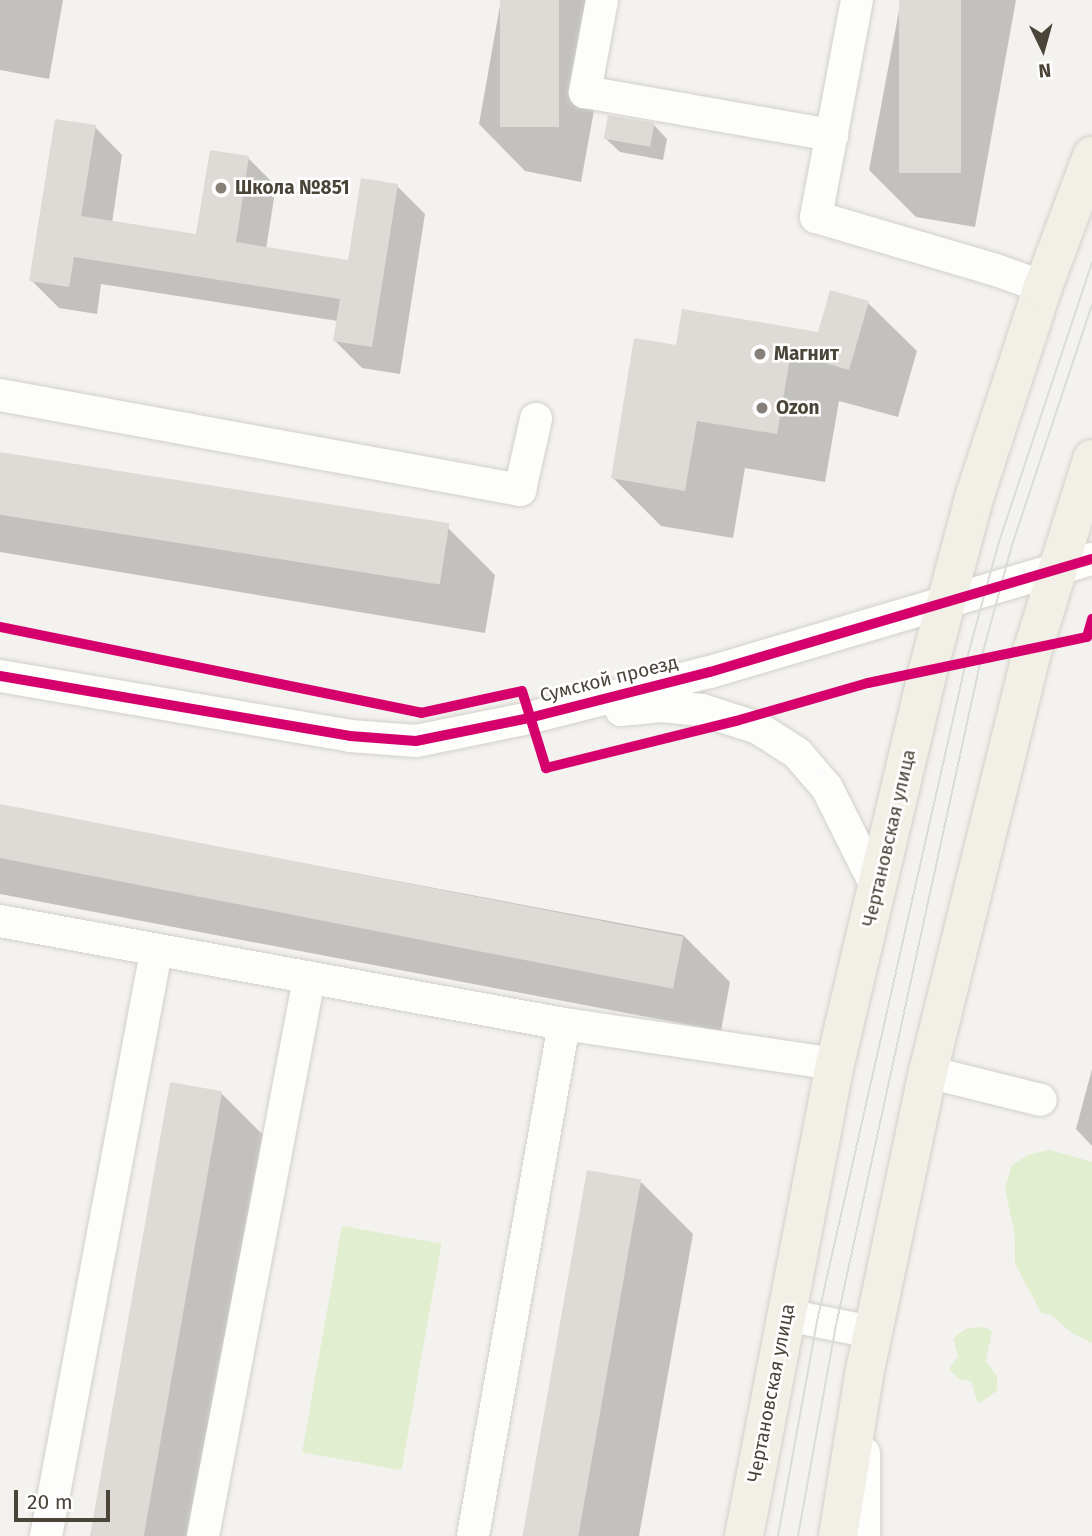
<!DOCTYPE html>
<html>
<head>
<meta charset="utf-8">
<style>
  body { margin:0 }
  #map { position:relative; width:1092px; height:1536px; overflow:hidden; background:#f4f2ee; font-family:"Fira Sans",sans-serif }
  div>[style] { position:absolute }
  .green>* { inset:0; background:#e1eecf; transform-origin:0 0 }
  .shadow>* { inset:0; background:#0003 }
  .building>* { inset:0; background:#dedbd6; transform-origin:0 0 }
  .roads { filter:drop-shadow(0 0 2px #d2d0cb) drop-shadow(0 0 2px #d2d0cb) }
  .minor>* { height:32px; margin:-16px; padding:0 16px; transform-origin:16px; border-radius:16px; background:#fdfdfc }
  .major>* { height:38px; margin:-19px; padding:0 19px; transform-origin:19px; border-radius:19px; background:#f2efe6 }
  .tram>* { height:2px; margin:-1px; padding:0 1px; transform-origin:1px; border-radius:1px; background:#dbdbda }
  .cycleway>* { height:10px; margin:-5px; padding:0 5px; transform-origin:5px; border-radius:5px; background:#d6006c }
  .dots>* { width:19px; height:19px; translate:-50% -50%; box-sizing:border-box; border:4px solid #fff; border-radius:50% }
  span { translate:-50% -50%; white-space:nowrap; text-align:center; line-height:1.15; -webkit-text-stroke:5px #fff; paint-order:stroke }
  .poi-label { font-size:19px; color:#4b4439; font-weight:700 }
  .left { translate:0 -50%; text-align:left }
  .street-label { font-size:19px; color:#4b4439 }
  .north { position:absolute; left:1008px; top:14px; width:70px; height:70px; -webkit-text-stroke:5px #fff; paint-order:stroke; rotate:175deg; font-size:19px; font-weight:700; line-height:28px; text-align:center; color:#4b4439 }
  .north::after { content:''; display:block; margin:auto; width:24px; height:32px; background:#4b4439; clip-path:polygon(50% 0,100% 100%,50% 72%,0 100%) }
  .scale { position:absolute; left:14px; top:1490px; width:96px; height:32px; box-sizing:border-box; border:4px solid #4b4439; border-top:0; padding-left:9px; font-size:21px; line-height:24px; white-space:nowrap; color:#4b4439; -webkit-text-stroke:5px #fff; paint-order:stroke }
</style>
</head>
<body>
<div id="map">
  <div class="green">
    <div style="clip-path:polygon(1050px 1150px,1092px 1162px,1092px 1343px,1072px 1333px,1051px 1315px,1041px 1313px,1015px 1263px,1015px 1237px,1005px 1188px,1012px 1165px,1030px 1154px)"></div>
    <div style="left:342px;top:1226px;width:101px;height:230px;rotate:10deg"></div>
    <div style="clip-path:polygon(983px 1327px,992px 1331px,986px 1361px,997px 1376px,997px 1391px,978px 1404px,971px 1381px,960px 1380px,949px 1369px,958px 1356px,953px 1339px,965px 1329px)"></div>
  </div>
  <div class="shadow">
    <div style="clip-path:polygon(0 0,63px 0,49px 79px,0 70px)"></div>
    <div style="clip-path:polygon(501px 0,614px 0,581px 182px,525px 171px,479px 124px)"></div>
    <div style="clip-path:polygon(901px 0,1016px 0,975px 227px,916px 217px,869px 170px)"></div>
    <div style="clip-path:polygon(653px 124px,667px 139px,663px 160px,620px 152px,605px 138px)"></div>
    <div style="clip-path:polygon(95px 127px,122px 155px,112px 223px,198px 236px,248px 158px,276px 186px,266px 249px,349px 262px,397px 186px,425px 214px,400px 374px,362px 368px,335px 341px,338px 321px,101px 284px,97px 314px,59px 308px,31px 280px)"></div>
    <div style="clip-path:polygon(868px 303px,917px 351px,898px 417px,839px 401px,825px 482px,745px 468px,733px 538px,661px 526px,613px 478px,678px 347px,819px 334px)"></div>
    <div style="clip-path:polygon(0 454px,448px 528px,495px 575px,485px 633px,0 552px)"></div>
    <div style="clip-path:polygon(0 806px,683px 935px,730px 982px,721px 1031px,0 894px)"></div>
    <div style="clip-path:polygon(1092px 1069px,1092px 1146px,1076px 1129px)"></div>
    <div style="clip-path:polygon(221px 1093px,273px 1145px,203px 1536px,90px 1536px)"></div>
    <div style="clip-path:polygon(641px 1182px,693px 1234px,639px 1536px,524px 1536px)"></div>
  </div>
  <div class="building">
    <div style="left:500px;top:0;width:59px;height:127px"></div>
    <div style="left:899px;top:0;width:62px;height:173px"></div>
    <div style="left:608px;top:115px;width:47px;height:24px;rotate:10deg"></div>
    <div style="clip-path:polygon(55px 119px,96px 125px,81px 216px,196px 234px,210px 150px,249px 156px,236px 242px,348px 260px,361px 178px,398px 184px,372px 347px,333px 341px,340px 299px,74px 257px,69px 287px,29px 281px)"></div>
    <div style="clip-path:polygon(830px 290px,869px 301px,849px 370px,791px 353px,777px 434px,697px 421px,685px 491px,611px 478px,634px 338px,676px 345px,682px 309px,818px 332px)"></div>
    <div style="left:0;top:452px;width:455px;height:62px;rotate:9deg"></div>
    <div style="left:0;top:804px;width:696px;height:53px;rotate:11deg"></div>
    <div style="left:170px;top:1082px;width:53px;height:461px;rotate:10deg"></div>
    <div style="left:587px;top:1170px;width:55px;height:372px;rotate:10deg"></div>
  </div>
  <div class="roads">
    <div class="minor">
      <div style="left:602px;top:0;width:94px;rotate:100.5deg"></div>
      <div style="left:585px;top:92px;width:251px;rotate:9.9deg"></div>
      <div style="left:857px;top:0;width:221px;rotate:100.7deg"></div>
      <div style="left:816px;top:217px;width:188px;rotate:16.4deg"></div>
      <div style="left:996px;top:270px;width:50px;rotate:19.9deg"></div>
      <div style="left:0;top:395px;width:529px;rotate:10.35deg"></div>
      <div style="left:520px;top:490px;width:73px;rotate:-77.3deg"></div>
      <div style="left:0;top:676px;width:355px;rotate:9.7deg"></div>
      <div style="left:350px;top:736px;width:66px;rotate:4.3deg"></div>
      <div style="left:416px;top:741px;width:115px;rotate:-11.5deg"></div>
      <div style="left:529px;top:718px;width:187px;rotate:-14.3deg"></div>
      <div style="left:710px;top:672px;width:398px;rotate:-16.5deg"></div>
      <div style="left:621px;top:710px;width:40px;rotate:-5.7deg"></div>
      <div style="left:661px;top:706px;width:41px;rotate:5.6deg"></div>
      <div style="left:702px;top:710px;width:59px;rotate:17.8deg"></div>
      <div style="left:758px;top:728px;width:46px;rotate:32.7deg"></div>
      <div style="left:797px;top:753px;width:46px;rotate:49.4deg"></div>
      <div style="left:827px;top:788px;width:112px;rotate:63.4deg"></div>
      <div style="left:0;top:921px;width:573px;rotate:10.35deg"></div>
      <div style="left:564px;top:1024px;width:274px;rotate:8.4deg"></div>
      <div style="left:928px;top:1072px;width:116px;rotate:13.9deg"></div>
      <div style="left:786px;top:1315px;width:88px;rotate:11.2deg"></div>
      <div style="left:864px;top:1453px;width:83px;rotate:90deg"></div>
      <div style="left:46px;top:1536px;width:594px;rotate:-79.33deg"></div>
      <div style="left:203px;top:1536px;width:567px;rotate:-79.23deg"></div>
      <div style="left:473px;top:1536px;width:520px;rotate:-79.92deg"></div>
    </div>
    <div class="major">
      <div style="left:744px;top:1536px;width:481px;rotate:-79.1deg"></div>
      <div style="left:835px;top:1064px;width:405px;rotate:-76.7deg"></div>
      <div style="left:928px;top:670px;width:181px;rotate:-75deg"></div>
      <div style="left:975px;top:495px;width:219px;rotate:-71.9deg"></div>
      <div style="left:1043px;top:287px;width:140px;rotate:-69.5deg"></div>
      <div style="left:838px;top:1536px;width:163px;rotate:-80.8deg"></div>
      <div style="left:864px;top:1375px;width:310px;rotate:-78.1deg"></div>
      <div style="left:928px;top:1072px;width:436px;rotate:-76.1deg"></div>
      <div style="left:1033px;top:649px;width:199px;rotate:-72.7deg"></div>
    </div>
  </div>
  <div class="tram">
    <div style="left:778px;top:1536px;width:219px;rotate:-79.7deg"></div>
    <div style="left:817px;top:1321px;width:676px;rotate:-77.26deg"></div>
    <div style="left:966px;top:662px;width:121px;rotate:-74.7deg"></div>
    <div style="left:998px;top:545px;width:297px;rotate:-71.6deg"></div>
    <div style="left:798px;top:1536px;width:214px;rotate:-79.8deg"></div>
    <div style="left:836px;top:1325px;width:682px;rotate:-77.72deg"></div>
    <div style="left:981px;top:659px;width:118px;rotate:-74.8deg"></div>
    <div style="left:1012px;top:545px;width:253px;rotate:-71.6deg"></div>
  </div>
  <div class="cycleway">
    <div style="left:0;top:627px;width:430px;rotate:11.5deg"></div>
    <div style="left:421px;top:713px;width:103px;rotate:-12.3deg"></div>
    <div style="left:522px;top:691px;width:81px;rotate:72.7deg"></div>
    <div style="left:546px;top:768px;width:196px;rotate:-13.9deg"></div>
    <div style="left:736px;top:721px;width:137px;rotate:-16.1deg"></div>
    <div style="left:868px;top:683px;width:224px;rotate:-11.9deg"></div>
    <div style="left:1087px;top:637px;width:19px;rotate:-74deg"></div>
    <div style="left:0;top:676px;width:355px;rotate:9.7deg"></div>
    <div style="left:350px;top:736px;width:66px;rotate:4.3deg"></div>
    <div style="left:416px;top:741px;width:115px;rotate:-11.5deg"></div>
    <div style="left:529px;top:718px;width:187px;rotate:-14.3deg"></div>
    <div style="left:710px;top:672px;width:398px;rotate:-16.5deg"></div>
  </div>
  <div class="dots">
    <div style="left:221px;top:188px;background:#868178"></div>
    <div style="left:760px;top:354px;background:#868178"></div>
    <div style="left:762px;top:408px;background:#868178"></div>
  </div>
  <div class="poi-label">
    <span class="left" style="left:235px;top:188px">Школа №851</span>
    <span class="left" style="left:774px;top:354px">Магнит</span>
    <span class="left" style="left:776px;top:408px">Ozon</span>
  </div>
  <div class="street-label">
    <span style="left:609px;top:679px;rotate:-14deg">Сумской проезд</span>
    <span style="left:889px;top:838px;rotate:-77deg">Чертановская улица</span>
    <span style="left:771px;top:1393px;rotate:-79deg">Чертановская улица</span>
  </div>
  <div class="north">N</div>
  <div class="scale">20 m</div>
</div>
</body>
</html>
